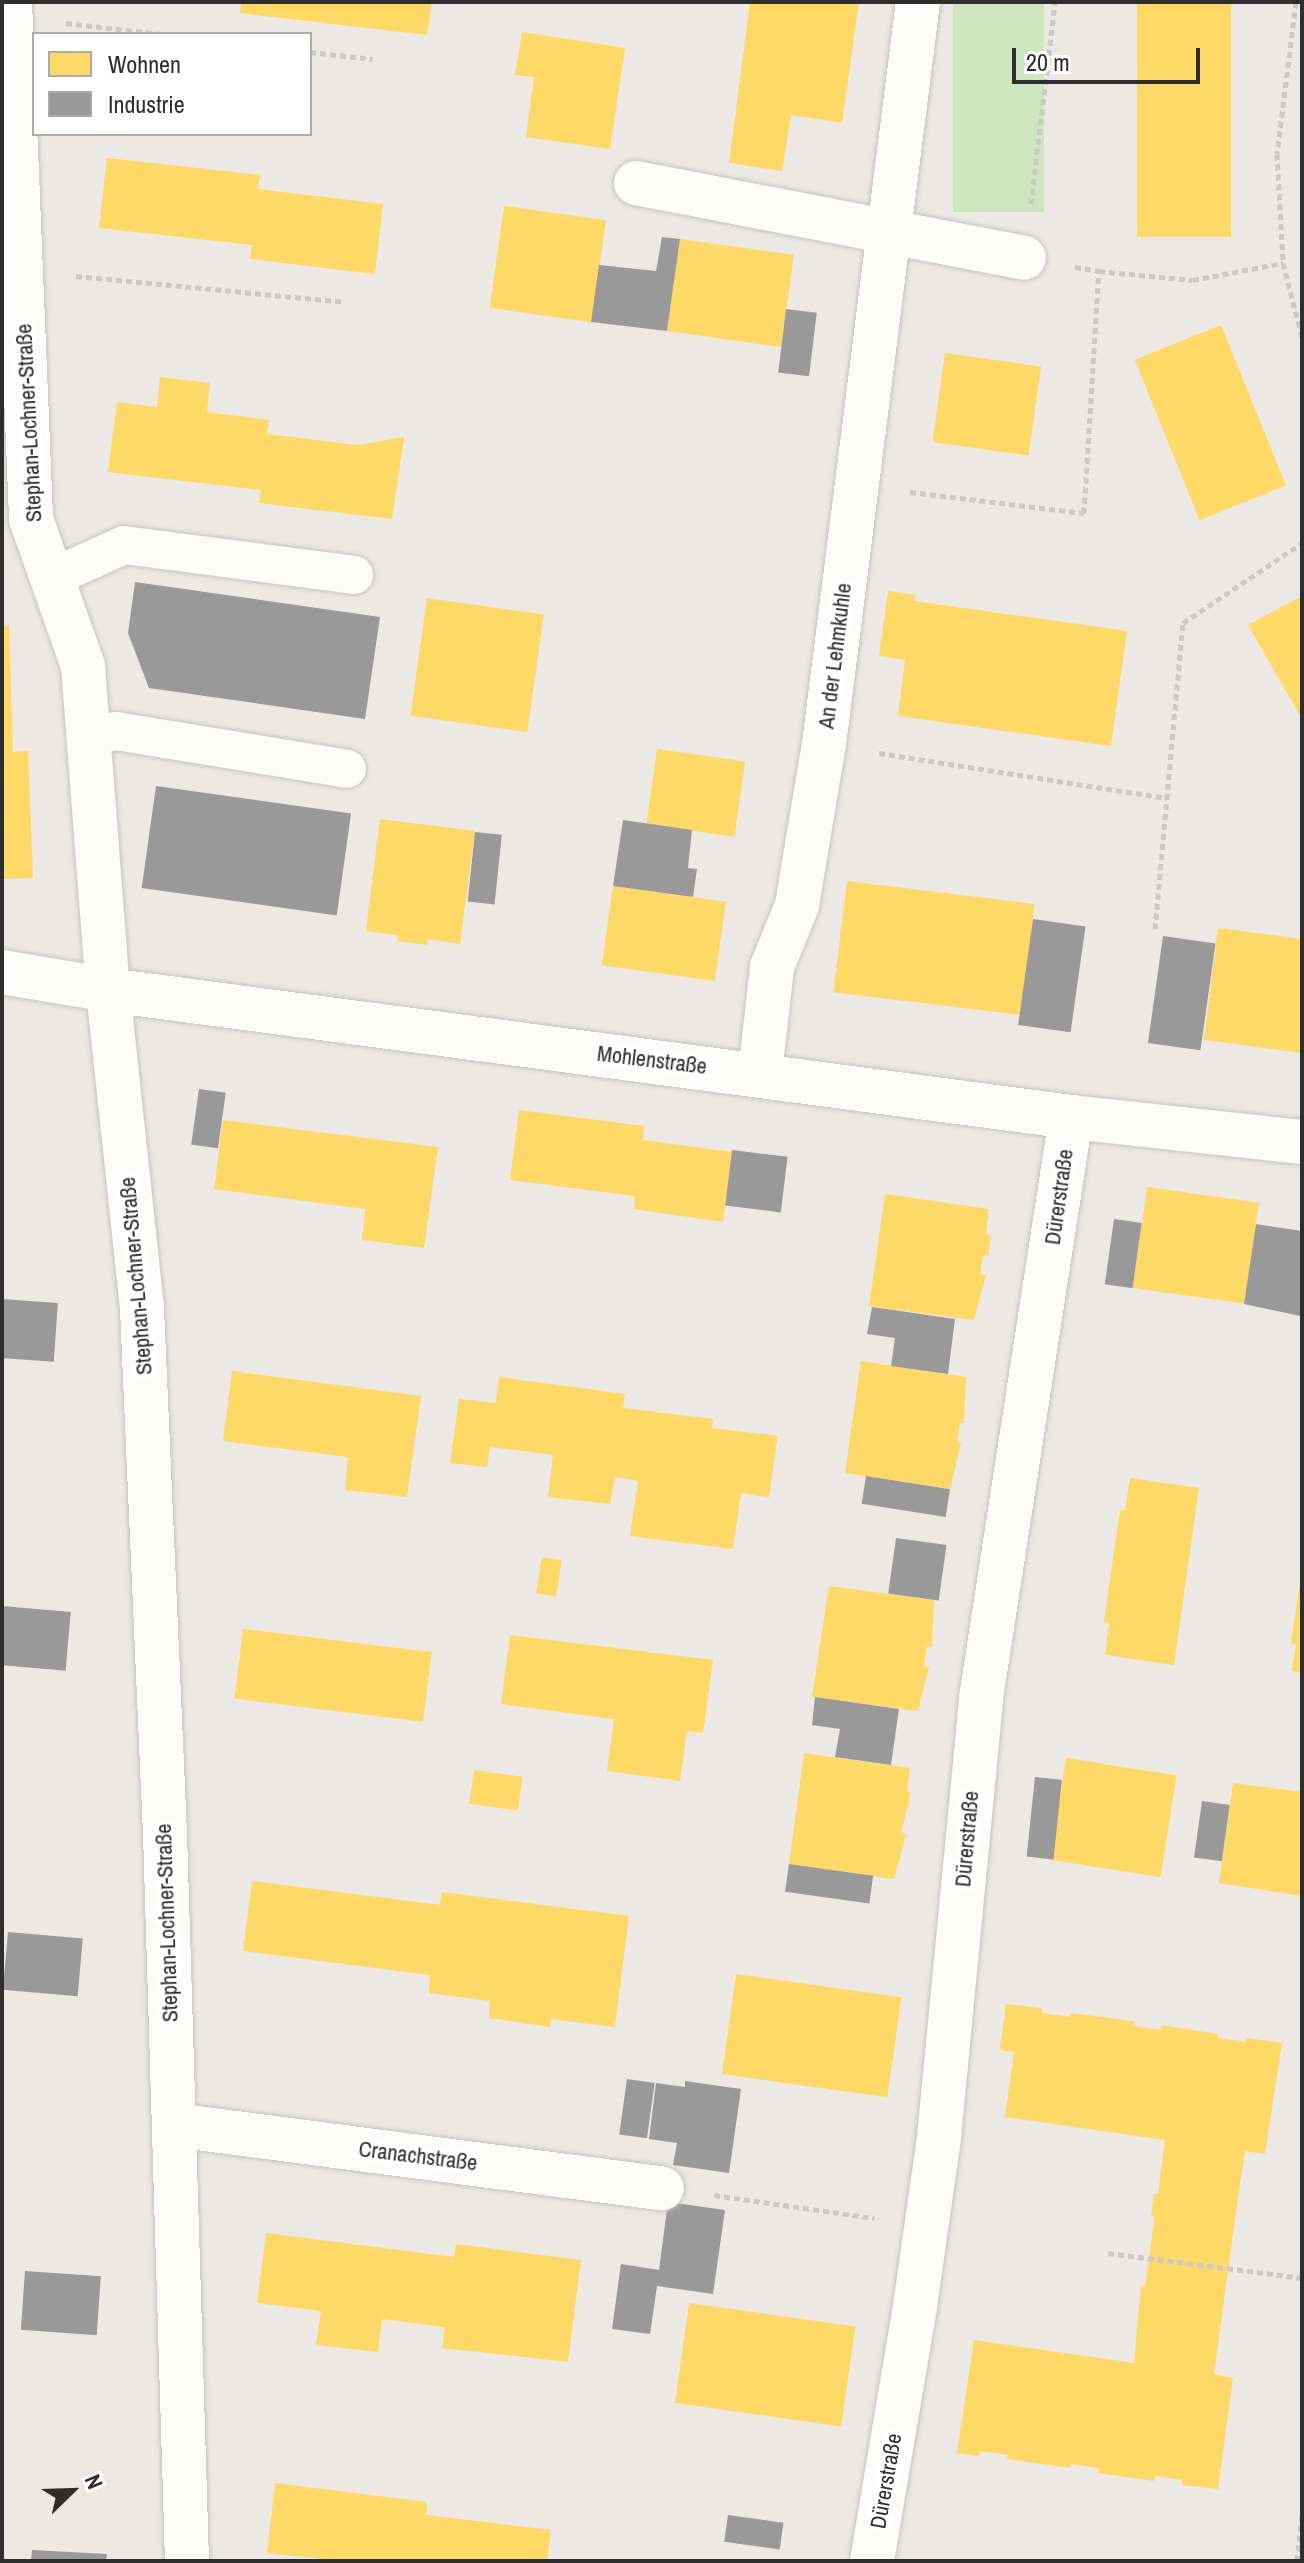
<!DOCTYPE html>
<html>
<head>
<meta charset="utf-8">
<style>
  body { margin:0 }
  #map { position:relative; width:1304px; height:2563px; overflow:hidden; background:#ece8e4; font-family:"Archivo Narrow",sans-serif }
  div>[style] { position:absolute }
  .green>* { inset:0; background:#cee6be; transform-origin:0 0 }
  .homes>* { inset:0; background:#ffd966; transform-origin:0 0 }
  .industry>* { inset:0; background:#999; transform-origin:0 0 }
  .path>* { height:5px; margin-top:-2.5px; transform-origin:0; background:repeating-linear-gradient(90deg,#c9c9c8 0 6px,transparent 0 10px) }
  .roads { filter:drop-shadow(0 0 2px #c5c4c5) drop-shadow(0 0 2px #c5c4c5) }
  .service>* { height:38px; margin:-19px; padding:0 19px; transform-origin:19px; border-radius:19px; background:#fcfcfb }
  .minor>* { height:44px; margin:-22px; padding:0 22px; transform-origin:22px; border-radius:22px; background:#fcfcfb }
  span { translate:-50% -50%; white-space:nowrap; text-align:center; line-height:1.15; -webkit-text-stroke:8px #fff; paint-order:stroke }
  .street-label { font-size:22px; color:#2e2e2e }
  .frame { position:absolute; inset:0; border:4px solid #2e2e2e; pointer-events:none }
  .legend { position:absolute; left:32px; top:32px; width:280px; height:104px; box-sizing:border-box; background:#fff; border:2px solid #ababab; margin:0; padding:10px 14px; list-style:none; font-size:24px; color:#2e2e2e }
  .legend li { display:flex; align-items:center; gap:16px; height:40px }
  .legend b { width:40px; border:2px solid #ababab }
  .north { position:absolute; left:32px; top:2451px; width:80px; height:80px; -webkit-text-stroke:6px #fff; paint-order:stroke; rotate:67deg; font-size:22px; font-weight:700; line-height:32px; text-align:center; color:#2e2e2e }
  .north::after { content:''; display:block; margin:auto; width:28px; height:36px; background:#2e2e2e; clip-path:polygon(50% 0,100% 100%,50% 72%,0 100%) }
  .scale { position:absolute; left:1012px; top:48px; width:188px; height:36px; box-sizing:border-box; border:4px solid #2e2e2e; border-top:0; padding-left:10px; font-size:24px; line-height:28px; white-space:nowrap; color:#2e2e2e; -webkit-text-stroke:6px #fff; paint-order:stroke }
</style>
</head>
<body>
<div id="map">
  <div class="green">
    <div style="left:953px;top:2px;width:91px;height:210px"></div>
  </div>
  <div class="homes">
    <div style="clip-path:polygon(241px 2px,432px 2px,427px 35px,240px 13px)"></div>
    <div style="clip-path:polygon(750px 2px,859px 2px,842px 123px,791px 115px,782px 171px,729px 163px)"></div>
    <div style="left:1137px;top:2px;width:94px;height:235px"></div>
    <div style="clip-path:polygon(522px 32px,625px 48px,610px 149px,526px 137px,534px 77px,515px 75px)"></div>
    <div style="clip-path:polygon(107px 158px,260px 175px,258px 189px,383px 204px,375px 274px,250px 259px,252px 245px,99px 228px)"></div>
    <div style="left:504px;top:206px;width:103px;height:103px;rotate:8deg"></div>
    <div style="left:680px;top:239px;width:115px;height:93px;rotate:8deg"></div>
    <div style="left:1221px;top:325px;width:173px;height:93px;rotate:68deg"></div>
    <div style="left:945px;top:353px;width:97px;height:90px;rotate:8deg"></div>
    <div style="clip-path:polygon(160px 377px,210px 383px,207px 412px,269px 420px,267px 434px,357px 445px,404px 437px,392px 519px,259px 503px,261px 490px,108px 472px,117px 402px,157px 407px)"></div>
    <div style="clip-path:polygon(888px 591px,915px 595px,914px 601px,1127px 631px,1111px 746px,898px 716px,905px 660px,879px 656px)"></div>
    <div style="clip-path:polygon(1302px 596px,1302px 719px,1248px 625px)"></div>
    <div style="left:427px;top:598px;width:118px;height:119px;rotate:8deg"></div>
    <div style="clip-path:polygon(9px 625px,13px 752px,28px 751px,33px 878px,2px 879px,2px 626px)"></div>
    <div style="left:657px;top:749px;width:89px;height:76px;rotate:8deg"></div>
    <div style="clip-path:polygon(380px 819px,475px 831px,460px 944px,428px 939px,427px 945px,398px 941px,397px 935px,366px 931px)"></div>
    <div style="left:847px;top:881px;width:189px;height:112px;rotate:7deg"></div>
    <div style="left:613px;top:886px;width:114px;height:80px;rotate:8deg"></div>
    <div style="clip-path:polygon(1218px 928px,1302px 939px,1302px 1053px,1204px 1040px)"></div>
    <div style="clip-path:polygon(519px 1110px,644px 1126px,643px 1140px,732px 1152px,723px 1222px,634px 1209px,635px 1196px,510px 1180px)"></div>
    <div style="clip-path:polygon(223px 1120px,438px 1147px,424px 1248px,362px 1240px,365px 1209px,214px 1189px)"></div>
    <div style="left:1147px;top:1187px;width:113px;height:102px;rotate:8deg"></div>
    <div style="clip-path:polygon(885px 1194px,989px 1209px,986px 1234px,991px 1235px,988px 1256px,984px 1255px,981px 1265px,981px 1275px,986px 1275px,974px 1320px,869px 1306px)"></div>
    <div style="clip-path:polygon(861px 1361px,966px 1377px,964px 1423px,960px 1423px,957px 1442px,961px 1443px,950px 1489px,845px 1473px)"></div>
    <div style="clip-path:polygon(232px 1371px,421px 1396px,407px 1497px,345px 1490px,348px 1457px,223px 1441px)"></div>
    <div style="clip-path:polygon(499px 1377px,625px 1394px,623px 1408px,713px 1419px,712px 1428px,778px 1436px,769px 1497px,741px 1493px,733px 1549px,630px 1536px,638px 1481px,615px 1477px,610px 1504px,548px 1497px,553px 1455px,490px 1447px,487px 1467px,450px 1463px,459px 1399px,496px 1403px)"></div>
    <div style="clip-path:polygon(1130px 1478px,1199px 1488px,1174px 1665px,1105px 1655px,1109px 1623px,1104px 1622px,1112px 1565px,1120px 1510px,1125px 1510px)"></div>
    <div style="left:542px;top:1557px;width:20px;height:37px;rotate:9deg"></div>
    <div style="clip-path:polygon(1300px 1581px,1302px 1581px,1302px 1673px,1292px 1671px,1296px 1644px,1291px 1644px)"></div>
    <div style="clip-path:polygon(829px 1586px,934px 1600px,932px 1647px,927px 1646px,924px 1666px,929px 1667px,918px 1711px,812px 1697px)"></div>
    <div style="left:243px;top:1629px;width:190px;height:70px;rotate:7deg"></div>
    <div style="clip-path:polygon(510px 1635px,713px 1660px,703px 1733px,687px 1731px,680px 1781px,607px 1771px,614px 1719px,501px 1704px)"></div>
    <div style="clip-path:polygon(804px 1753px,910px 1768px,907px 1791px,911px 1793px,901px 1833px,906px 1834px,894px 1879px,789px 1864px)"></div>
    <div style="left:1066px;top:1758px;width:112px;height:103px;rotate:9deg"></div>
    <div style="left:474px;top:1770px;width:49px;height:34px;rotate:8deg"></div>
    <div style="clip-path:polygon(1233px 1783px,1302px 1792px,1302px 1896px,1219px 1883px)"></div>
    <div style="clip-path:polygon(252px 1881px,440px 1905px,442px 1892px,629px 1916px,615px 2027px,551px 2019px,550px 2027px,489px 2018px,490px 2001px,429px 1993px,430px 1975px,243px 1951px)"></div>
    <div style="left:736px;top:1974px;width:167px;height:101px;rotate:8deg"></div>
    <div style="clip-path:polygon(1006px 2004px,1042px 2008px,1042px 2013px,1070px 2017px,1070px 2013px,1134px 2021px,1134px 2026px,1161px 2030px,1162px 2025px,1218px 2034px,1218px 2038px,1245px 2042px,1246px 2038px,1282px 2043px,1265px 2154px,1245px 2151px,1233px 2233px,1214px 2374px,1233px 2378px,1218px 2489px,1182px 2485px,1182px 2480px,1155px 2476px,1154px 2481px,1098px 2473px,1099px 2468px,1071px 2464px,1070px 2468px,1007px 2459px,1008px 2455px,980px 2451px,979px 2456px,957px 2453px,974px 2340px,1134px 2363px,1141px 2286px,1145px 2287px,1154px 2221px,1154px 2216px,1151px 2216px,1154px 2194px,1158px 2194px,1165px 2140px,1005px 2117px,1014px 2052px,1000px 2050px)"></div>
    <div style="clip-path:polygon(266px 2233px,454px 2257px,456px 2244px,581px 2260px,568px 2362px,442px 2348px,445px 2327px,382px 2319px,378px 2352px,316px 2345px,321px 2311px,257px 2303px)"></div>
    <div style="left:689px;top:2303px;width:168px;height:101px;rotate:8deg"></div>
    <div style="clip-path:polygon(275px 2483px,427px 2502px,426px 2515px,551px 2530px,547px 2561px,342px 2561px,267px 2553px)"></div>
  </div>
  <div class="industry">
    <div style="clip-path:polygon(662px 237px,680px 239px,667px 331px,591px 322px,599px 265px,656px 271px)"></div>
    <div style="left:786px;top:309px;width:31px;height:64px;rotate:7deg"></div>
    <div style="clip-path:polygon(135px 582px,380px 617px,365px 719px,149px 688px,128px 633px)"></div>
    <div style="left:156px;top:786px;width:197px;height:103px;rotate:8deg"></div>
    <div style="clip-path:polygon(623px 820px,692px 830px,688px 868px,697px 869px,693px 897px,613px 886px)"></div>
    <div style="left:475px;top:832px;width:27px;height:70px;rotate:6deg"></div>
    <div style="left:1033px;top:919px;width:53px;height:107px;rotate:8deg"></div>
    <div style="left:1163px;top:936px;width:53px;height:108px;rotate:8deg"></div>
    <div style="left:199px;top:1089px;width:27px;height:56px;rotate:8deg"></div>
    <div style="left:732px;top:1150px;width:56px;height:56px;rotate:7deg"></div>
    <div style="left:1114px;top:1219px;width:28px;height:66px;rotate:8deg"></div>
    <div style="clip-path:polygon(1256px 1224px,1302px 1231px,1300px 1316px,1244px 1304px)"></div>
    <div style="left:2px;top:1299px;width:56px;height:59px;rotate:4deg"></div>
    <div style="clip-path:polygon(872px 1307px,955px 1319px,948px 1374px,891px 1366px,895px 1338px,867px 1334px)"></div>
    <div style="left:866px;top:1476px;width:85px;height:28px;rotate:9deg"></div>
    <div style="left:896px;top:1538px;width:51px;height:56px;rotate:8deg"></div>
    <div style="left:2px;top:1606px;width:69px;height:59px;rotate:5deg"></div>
    <div style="clip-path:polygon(815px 1697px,899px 1709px,891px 1765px,835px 1757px,840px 1729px,812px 1725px)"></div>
    <div style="left:1035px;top:1777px;width:27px;height:80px;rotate:6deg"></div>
    <div style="left:1202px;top:1801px;width:28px;height:57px;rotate:8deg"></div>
    <div style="left:789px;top:1864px;width:85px;height:28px;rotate:8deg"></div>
    <div style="left:8px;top:1932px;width:75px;height:58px;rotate:5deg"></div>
    <div style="left:627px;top:2079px;width:28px;height:56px;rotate:8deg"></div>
    <div style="clip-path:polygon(685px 2081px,741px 2089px,729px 2173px,673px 2165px,677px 2143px,649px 2139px,656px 2083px,685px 2087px)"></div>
    <div style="clip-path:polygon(668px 2202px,725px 2210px,713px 2294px,657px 2286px,650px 2334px,612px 2329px,621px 2264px,659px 2270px)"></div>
    <div style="left:25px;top:2271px;width:76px;height:59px;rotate:4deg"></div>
    <div style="left:728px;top:2515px;width:56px;height:27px;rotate:8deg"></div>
    <div style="clip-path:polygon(32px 2550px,107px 2554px,106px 2561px,31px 2561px)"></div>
  </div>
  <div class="path">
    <div style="left:1296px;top:2px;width:153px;rotate:97.1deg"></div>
    <div style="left:1277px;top:154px;width:109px;rotate:86.8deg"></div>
    <div style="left:1283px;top:263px;width:76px;rotate:75.6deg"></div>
    <div style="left:66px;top:23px;width:95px;rotate:6.7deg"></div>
    <div style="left:310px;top:52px;width:63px;rotate:6.3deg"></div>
    <div style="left:1031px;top:204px;width:203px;rotate:-83.2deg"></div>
    <div style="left:1075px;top:267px;width:24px;rotate:9deg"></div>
    <div style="left:76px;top:276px;width:270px;rotate:5.5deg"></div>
    <div style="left:910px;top:492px;width:175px;rotate:6.9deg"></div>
    <div style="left:1084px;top:513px;width:242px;rotate:-86.5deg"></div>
    <div style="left:1099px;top:271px;width:94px;rotate:5.5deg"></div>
    <div style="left:1193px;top:280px;width:92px;rotate:-10.7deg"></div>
    <div style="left:879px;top:753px;width:291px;rotate:8.9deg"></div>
    <div style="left:1155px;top:929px;width:307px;rotate:-84.8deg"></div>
    <div style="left:1183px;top:623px;width:143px;rotate:-33.9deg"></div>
    <div style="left:714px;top:2195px;width:162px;rotate:8.2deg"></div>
    <div style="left:1108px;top:2253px;width:196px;rotate:7.3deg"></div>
    <div style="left:1297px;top:2561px;width:47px;rotate:-83.9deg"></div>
  </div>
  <div class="roads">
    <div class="service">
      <div style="left:51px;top:578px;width:80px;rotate:-24.3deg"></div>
      <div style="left:124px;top:545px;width:232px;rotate:7.4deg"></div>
      <div style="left:88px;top:737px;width:29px;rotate:-12deg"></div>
      <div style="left:116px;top:731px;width:234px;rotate:9.3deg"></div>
    </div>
    <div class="minor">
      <div style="left:10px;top:2px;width:517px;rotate:87.67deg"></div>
      <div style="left:31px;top:519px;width:156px;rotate:70.5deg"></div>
      <div style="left:83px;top:666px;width:325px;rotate:85.6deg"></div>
      <div style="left:108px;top:990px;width:321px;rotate:83.9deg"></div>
      <div style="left:142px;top:1309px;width:525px;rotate:87.49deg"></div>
      <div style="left:165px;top:1833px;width:728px;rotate:88.27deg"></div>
      <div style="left:636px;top:183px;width:395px;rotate:10.9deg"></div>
      <div style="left:2px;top:972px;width:108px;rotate:9.6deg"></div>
      <div style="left:108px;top:990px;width:971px;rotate:7.51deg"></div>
      <div style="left:1071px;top:1117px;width:232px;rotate:6.2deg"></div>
      <div style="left:760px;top:1073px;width:107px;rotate:-83.5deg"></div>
      <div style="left:772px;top:967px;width:67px;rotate:-68deg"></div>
      <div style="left:797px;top:905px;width:163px;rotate:-80.5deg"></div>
      <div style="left:824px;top:744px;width:748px;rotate:-82.78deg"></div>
      <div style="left:174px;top:2125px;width:492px;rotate:7.4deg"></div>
      <div style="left:872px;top:2561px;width:259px;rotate:-80.4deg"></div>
      <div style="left:915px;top:2306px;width:171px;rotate:-81.9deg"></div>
      <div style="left:939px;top:2137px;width:441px;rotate:-84.5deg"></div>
      <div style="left:981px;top:1698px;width:588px;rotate:-81.19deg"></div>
    </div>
  </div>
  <div class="street-label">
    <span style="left:29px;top:423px;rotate:-93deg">Stephan-Lochner-Straße</span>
    <span style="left:835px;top:656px;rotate:-83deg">An der Lehmkuhle</span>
    <span style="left:652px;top:1060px;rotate:7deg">Mohlenstraße</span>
    <span style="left:1059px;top:1197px;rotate:-82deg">Dürerstraße</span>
    <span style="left:136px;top:1276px;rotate:-95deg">Stephan-Lochner-Straße</span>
    <span style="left:967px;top:1839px;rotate:-85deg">Dürerstraße</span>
    <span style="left:167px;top:1923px;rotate:-92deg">Stephan-Lochner-Straße</span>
    <span style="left:418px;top:2156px;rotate:7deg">Cranachstraße</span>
    <span style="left:886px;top:2481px;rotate:-80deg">Dürerstraße</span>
  </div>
  <div class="frame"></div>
  <ul class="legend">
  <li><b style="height:22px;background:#ffd966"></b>Wohnen</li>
  <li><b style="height:22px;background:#999"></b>Industrie</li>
  </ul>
  <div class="north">N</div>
  <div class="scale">20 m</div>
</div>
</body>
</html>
